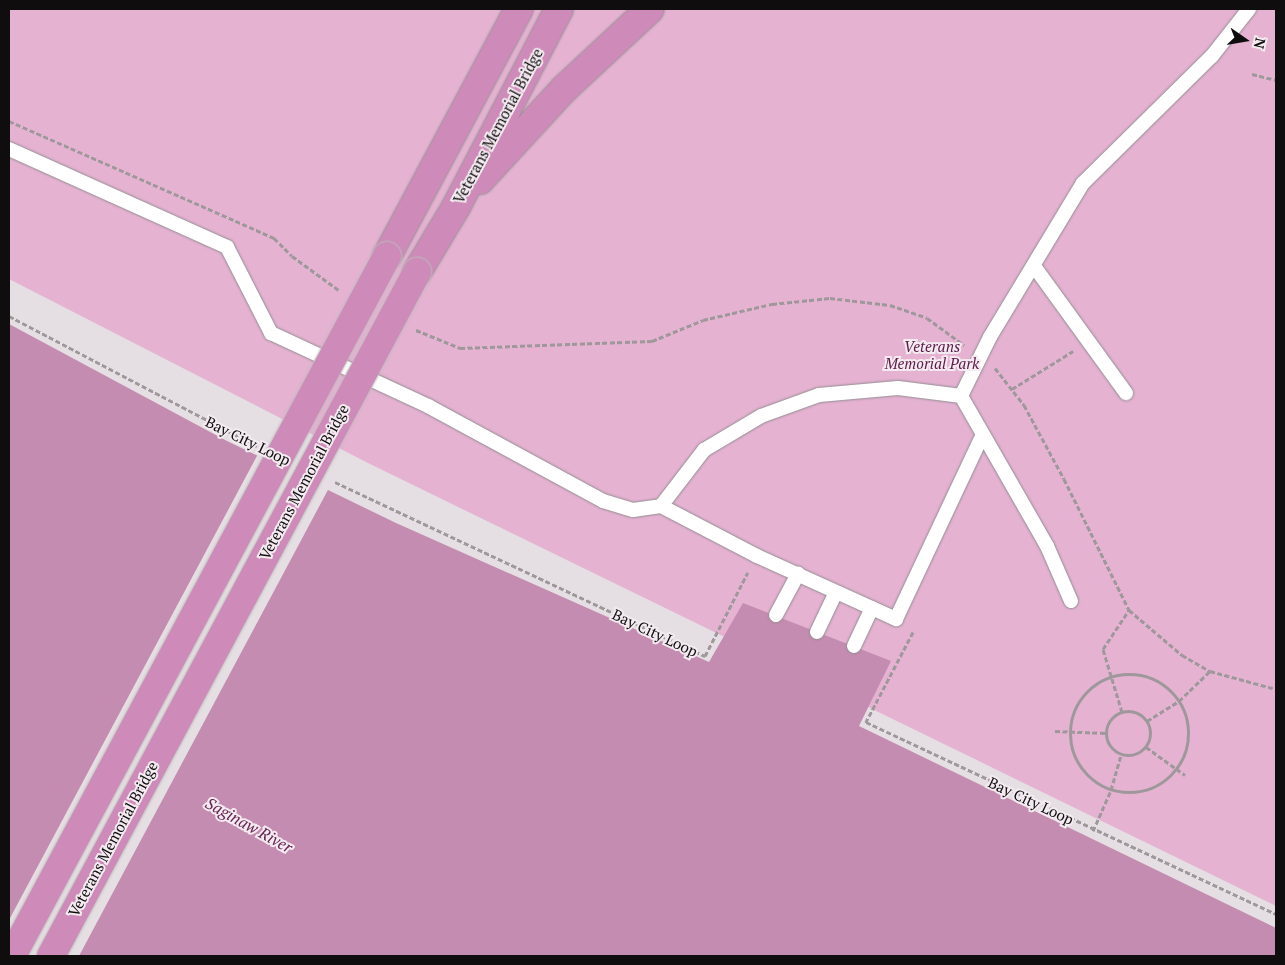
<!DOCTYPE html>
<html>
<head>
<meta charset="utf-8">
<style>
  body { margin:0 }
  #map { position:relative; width:1285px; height:965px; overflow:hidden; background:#e5dee2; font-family:"PT Serif",serif }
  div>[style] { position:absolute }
  .green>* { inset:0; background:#e5b2d2 }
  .water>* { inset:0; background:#c48cb0 }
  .pier>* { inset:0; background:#e5dee2 }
  .path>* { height:3px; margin-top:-1.5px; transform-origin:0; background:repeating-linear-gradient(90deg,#9e989b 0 5px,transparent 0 7.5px) }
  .path>.ring { margin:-1.5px; padding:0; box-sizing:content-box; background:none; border:3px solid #9e989b; border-radius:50% }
  .roads { filter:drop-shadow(0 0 1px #948e92) drop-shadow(0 0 1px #948e92) }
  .service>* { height:14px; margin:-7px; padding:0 7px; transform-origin:7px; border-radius:7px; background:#fff }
  .trunk>* { height:28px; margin:-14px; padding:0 14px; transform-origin:14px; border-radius:14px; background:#ce8ab8 }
  .bridges { filter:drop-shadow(0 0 1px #bcbbbc) drop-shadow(0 0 1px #bcbbbc) }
  .trunk-bridge>* { height:28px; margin:-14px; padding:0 14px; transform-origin:14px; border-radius:14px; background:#ce8ab8 }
  span { translate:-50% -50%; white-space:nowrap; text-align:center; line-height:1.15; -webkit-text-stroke:4px #f3ebf0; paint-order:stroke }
  .street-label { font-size:15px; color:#100d0f }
  .park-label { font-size:15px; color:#5d1a4b; font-style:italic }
  .water-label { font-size:16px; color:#682555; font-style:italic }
  .frame { position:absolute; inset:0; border:10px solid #100d0f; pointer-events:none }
  .north { position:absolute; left:1220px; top:15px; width:50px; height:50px; -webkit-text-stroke:4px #f3ebf0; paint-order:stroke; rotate:103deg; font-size:14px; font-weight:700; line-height:20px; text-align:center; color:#100d0f }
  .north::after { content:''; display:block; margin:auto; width:18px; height:22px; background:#100d0f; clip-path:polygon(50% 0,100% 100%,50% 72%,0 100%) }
</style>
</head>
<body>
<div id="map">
  <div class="green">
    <div style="clip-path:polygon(9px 9px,1276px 9px,1276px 906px,368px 463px,9px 279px)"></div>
  </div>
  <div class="water">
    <div style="clip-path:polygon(9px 324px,227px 441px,396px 523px,709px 662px,743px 603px,891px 661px,859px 726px,1276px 928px,1276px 956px,9px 956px)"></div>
  </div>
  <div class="pier">
    <div style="clip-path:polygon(258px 454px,329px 488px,79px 956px,9px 956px,9px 920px)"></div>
  </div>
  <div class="path">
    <div style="left:1252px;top:74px;width:25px;rotate:14deg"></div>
    <div style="left:9px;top:121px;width:290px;rotate:23.8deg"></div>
    <div style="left:274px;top:238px;width:25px;rotate:45deg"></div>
    <div style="left:292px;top:256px;width:59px;rotate:36.1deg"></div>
    <div style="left:9px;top:316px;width:280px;rotate:27.7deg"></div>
    <div style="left:416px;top:330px;width:48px;rotate:22.2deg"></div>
    <div style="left:460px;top:348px;width:192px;rotate:-2.1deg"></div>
    <div style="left:652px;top:341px;width:55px;rotate:-22.4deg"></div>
    <div style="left:703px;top:320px;width:71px;rotate:-13.1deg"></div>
    <div style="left:772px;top:304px;width:58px;rotate:-5.9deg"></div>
    <div style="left:830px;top:298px;width:60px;rotate:6.7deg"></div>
    <div style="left:890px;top:305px;width:39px;rotate:19deg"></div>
    <div style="left:927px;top:318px;width:46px;rotate:36.1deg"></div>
    <div style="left:995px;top:368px;width:47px;rotate:51.9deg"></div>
    <div style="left:1024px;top:405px;width:84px;rotate:61.6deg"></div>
    <div style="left:1064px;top:479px;width:146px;rotate:63.6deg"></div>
    <div style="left:1129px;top:610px;width:70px;rotate:40.3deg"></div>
    <div style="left:1182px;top:655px;width:32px;rotate:30deg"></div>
    <div style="left:1210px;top:671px;width:68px;rotate:15.3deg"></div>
    <div style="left:1012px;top:389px;width:72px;rotate:-31.9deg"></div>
    <div style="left:335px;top:482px;width:409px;rotate:25.2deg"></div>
    <div style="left:705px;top:656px;width:94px;rotate:-62.9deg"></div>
    <div style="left:913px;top:632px;width:102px;rotate:117.6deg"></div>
    <div style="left:866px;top:722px;width:453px;rotate:25.1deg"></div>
    <div class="ring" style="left:1070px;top:674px;width:115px;height:115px"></div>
    <div class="ring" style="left:1106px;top:711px;width:41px;height:41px"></div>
    <div style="left:1122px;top:712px;width:66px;rotate:-106.8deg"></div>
    <div style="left:1103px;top:649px;width:47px;rotate:-56.3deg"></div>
    <div style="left:1147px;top:721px;width:38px;rotate:-32deg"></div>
    <div style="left:1179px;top:701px;width:43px;rotate:-44.1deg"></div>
    <div style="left:1055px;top:731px;width:51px;rotate:2.2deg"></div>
    <div style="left:1146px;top:747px;width:48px;rotate:35.7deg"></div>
    <div style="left:1093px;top:831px;width:45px;rotate:-66.3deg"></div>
    <div style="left:1111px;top:790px;width:36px;rotate:-74deg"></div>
  </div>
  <div class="roads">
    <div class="service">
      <div style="left:9px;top:149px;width:239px;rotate:24.2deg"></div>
      <div style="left:227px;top:247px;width:97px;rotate:62.9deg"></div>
      <div style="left:271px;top:333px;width:173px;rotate:24.9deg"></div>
      <div style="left:428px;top:406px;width:199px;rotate:28.5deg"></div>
      <div style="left:603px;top:501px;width:31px;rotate:17deg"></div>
      <div style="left:633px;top:510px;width:28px;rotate:-8deg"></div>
      <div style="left:661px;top:506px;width:71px;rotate:-52.5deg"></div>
      <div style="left:704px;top:450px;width:66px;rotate:-30.8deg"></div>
      <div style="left:761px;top:416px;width:62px;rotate:-19.9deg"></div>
      <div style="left:819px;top:395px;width:79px;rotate:-5.1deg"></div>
      <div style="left:898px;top:388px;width:64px;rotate:7.2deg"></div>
      <div style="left:1034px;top:266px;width:157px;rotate:54.1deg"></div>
      <div style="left:661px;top:506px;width:108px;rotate:27.5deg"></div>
      <div style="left:757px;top:556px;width:153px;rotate:24.4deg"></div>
      <div style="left:896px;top:619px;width:202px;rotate:-64.8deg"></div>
      <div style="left:1071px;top:601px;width:60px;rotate:-113.6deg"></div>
      <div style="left:1047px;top:546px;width:173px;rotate:-119.8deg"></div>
      <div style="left:961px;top:396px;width:66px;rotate:-63.8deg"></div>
      <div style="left:990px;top:337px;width:180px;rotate:-58.9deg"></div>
      <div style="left:1083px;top:183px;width:181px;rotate:-44.6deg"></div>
      <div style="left:1212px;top:56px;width:60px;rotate:-51.8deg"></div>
      <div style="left:776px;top:615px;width:47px;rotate:-61.8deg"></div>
      <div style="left:817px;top:632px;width:44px;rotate:-64.6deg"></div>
      <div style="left:854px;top:646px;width:42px;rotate:-64.7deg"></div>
    </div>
    <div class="trunk">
      <div style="left:480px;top:180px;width:124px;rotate:-47.3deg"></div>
      <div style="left:564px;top:89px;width:117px;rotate:-42.9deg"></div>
      <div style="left:387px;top:256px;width:280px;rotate:-61.9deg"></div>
      <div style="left:417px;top:272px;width:76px;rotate:-59deg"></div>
      <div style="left:456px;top:207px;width:223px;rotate:-62.5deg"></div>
    </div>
  </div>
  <div class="bridges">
    <div class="trunk-bridge">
      <div style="left:12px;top:956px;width:794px;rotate:-61.82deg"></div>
      <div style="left:51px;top:956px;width:776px;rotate:-61.85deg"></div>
    </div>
  </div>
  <div class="street-label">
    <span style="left:498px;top:126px;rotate:-62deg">Veterans Memorial Bridge</span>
    <span style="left:248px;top:441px;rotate:26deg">Bay City Loop</span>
    <span style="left:304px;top:482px;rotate:-62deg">Veterans Memorial Bridge</span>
    <span style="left:655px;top:633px;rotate:25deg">Bay City Loop</span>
    <span style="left:1031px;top:801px;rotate:25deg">Bay City Loop</span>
    <span style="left:113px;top:839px;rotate:-62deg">Veterans Memorial Bridge</span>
  </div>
  <div class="park-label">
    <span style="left:932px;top:355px">Veterans<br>Memorial Park</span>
  </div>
  <div class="water-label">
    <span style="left:249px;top:825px;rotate:29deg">Saginaw River</span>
  </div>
  <div class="frame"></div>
  <div class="north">N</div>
</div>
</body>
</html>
